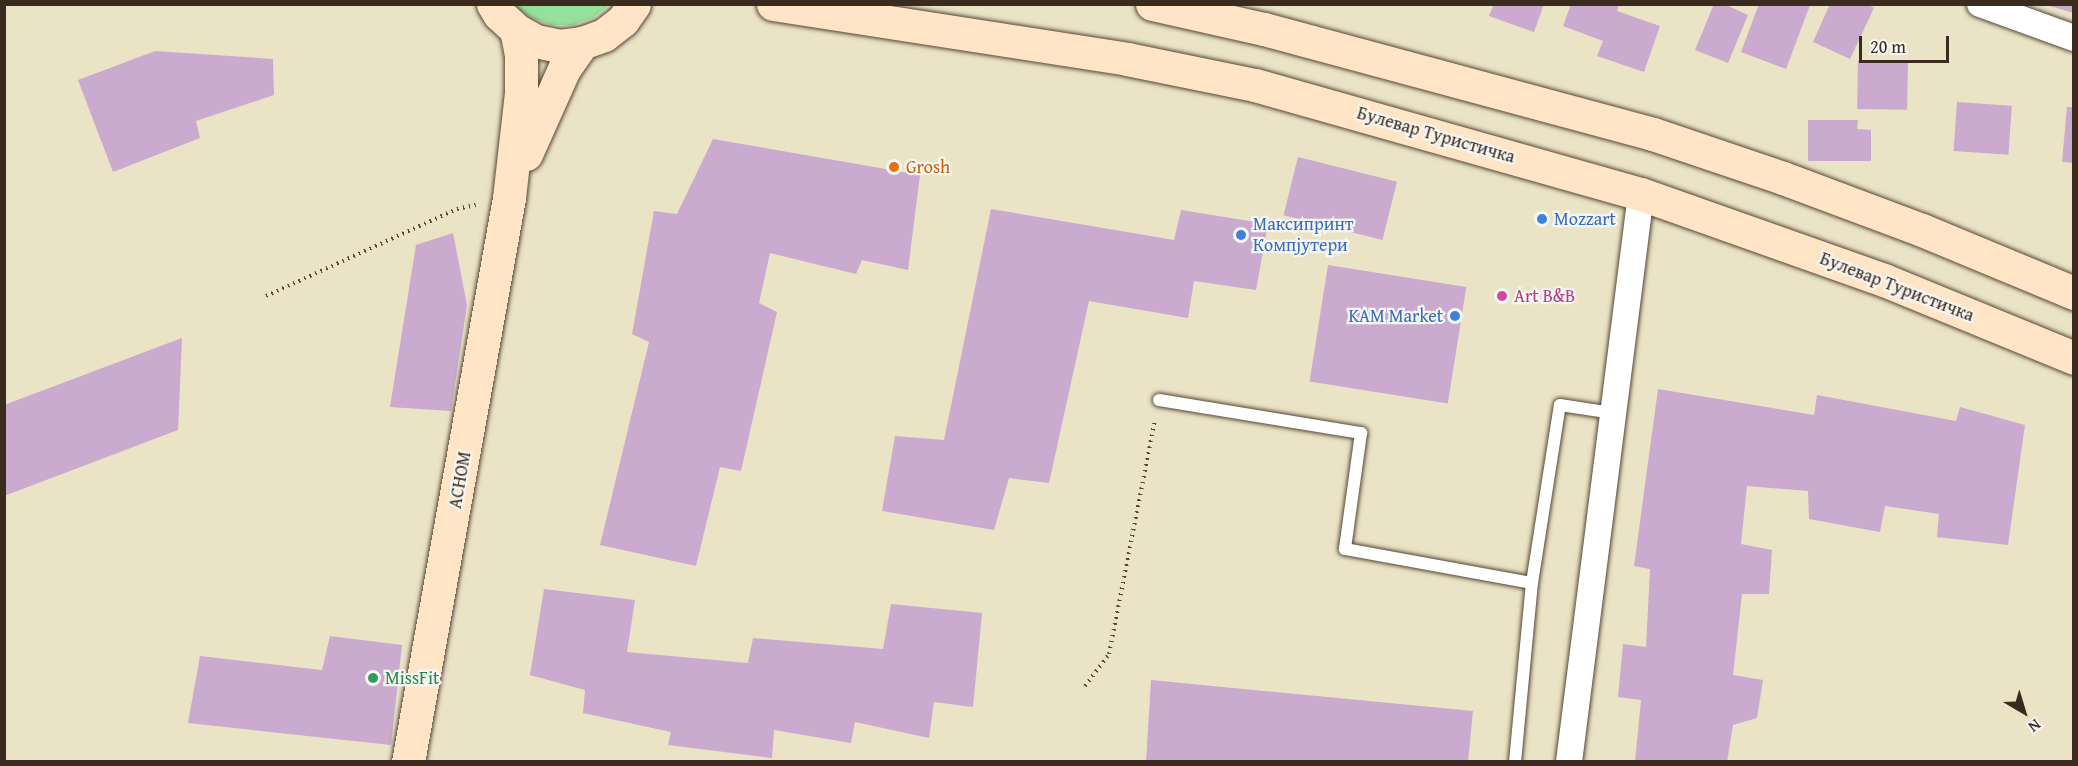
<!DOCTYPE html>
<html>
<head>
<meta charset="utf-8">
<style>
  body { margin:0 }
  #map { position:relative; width:2078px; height:766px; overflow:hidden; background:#ebe3c5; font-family:"Gentium Book Plus",serif }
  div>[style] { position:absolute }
  .green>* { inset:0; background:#95e09c }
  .building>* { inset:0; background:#caaace; transform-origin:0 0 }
  .path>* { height:4px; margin-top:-2px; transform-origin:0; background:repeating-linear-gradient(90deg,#554637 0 1.5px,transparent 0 6px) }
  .roads { filter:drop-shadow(0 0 2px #554637) drop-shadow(0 0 2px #554637) }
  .lane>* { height:12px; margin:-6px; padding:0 6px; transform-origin:6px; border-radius:6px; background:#fff }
  .street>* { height:26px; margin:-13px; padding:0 13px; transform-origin:13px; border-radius:13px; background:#fff }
  .secondary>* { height:33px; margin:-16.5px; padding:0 16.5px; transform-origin:16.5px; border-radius:16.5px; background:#ffe4c6 }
  .dots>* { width:16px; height:16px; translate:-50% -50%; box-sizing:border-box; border:3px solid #f6f6f2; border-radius:50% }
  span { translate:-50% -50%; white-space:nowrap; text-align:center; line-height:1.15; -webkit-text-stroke:4.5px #f6f6f2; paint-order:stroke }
  .street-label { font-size:18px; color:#3b2a1e }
  .food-label { font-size:18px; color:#c56008 }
  .left { translate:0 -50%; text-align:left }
  .shop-label { font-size:18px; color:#366cbe }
  .right { translate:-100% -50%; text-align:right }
  .hotel-label { font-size:18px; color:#b23c85 }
  .leisure-label { font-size:18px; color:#27864d }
  .frame { position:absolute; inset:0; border:6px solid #3b2a1e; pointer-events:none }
  .north { position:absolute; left:1994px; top:682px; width:60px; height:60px; -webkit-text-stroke:4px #f6f6f2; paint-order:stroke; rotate:142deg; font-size:16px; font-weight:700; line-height:24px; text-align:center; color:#3b2a1e }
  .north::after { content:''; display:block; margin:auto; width:21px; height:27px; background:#3b2a1e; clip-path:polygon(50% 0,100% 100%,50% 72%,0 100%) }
  .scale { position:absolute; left:1859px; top:36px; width:90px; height:27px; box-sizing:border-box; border:3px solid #3b2a1e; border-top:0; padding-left:8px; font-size:18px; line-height:21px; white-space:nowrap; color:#3b2a1e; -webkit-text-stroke:4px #f6f6f2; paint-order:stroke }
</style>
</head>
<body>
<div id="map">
  <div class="green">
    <div style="clip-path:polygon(515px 5px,609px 5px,593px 18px,573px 25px,552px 25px,531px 18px)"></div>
  </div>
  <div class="building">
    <div style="clip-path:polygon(1494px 4px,1544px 4px,1534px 32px,1489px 16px)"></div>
    <div style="clip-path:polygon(1571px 4px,1619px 4px,1617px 11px,1660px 26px,1644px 72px,1597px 56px,1603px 41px,1563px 26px)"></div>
    <div style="clip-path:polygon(1714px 4px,1724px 4px,1748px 15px,1728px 63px,1695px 50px)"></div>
    <div style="clip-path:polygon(1759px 4px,1810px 5px,1786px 69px,1741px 52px)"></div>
    <div style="clip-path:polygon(1830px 4px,1867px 4px,1874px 8px,1850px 59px,1813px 42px)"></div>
    <div style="clip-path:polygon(2074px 4px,2074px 13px,2046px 5px,2046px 4px)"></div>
    <div style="clip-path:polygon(155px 51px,273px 59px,274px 95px,196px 121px,200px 138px,113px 172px,78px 80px)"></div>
    <div style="left:1858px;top:60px;width:50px;height:49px;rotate:1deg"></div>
    <div style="left:1957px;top:102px;width:55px;height:49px;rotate:4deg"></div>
    <div style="clip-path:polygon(2067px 107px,2074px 107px,2074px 163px,2062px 162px)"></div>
    <div style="clip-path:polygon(1808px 120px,1858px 120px,1857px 129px,1871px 130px,1871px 161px,1808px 161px)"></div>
    <div style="clip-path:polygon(713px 139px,920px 175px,908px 270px,862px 260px,856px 274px,770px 253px,759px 303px,777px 312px,741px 471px,720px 467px,696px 566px,600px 545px,649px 342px,632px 334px,654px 211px,677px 214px)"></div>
    <div style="left:1298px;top:157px;width:102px;height:60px;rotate:14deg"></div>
    <div style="clip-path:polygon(991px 209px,1174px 240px,1181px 210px,1268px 224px,1256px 290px,1194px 281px,1188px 318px,1089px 301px,1049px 483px,1009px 478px,994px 530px,882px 511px,895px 436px,944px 440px)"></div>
    <div style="clip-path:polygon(453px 233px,467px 305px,451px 411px,390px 407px,416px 245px)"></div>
    <div style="left:1328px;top:265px;width:140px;height:118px;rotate:9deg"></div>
    <div style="clip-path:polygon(182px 338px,178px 430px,4px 496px,4px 405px)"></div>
    <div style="clip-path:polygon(1658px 389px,1814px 415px,1817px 395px,1956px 421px,1960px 407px,2025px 425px,2008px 545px,1937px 537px,1939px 514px,1885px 506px,1880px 532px,1809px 519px,1808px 491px,1747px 486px,1741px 544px,1772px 550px,1769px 594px,1742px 594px,1733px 675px,1763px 680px,1757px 718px,1733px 725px,1727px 762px,1635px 762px,1641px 700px,1618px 697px,1623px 644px,1646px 647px,1650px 569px,1634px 566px)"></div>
    <div style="clip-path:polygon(544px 589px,635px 600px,627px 652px,748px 663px,753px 638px,883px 649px,891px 604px,982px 613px,973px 707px,934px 702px,929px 738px,855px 722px,851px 743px,774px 730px,772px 758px,668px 745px,671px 732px,583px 713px,585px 690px,530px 675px)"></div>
    <div style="clip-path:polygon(330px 636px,402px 645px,391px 745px,188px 723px,200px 656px,322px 670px)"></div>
    <div style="clip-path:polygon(1151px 680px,1473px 711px,1468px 762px,1146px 762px)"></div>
  </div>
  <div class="path">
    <div style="left:266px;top:296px;width:210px;rotate:-24.5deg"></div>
    <div style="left:457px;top:209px;width:19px;rotate:-12deg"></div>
    <div style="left:1085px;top:686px;width:40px;rotate:-53deg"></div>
    <div style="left:1109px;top:654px;width:239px;rotate:-78.9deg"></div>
  </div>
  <div class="roads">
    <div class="lane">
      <div style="left:1159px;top:400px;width:205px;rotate:9.3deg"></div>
      <div style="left:1361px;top:433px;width:117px;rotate:97.9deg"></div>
      <div style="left:1345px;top:549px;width:190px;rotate:10.3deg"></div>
      <div style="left:1515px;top:762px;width:180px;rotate:-84.6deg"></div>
      <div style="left:1532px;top:583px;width:180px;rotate:-81.1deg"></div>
      <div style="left:1560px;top:405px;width:54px;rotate:8.6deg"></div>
    </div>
    <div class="street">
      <div style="left:1980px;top:4px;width:100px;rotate:19.9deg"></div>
      <div style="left:1569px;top:762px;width:573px;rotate:-82.78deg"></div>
    </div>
    <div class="secondary">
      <div style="left:493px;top:4px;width:12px;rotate:59deg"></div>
      <div style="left:499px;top:14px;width:23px;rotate:43deg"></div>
      <div style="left:516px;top:30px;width:23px;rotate:29deg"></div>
      <div style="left:536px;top:41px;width:24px;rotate:12deg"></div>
      <div style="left:559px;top:46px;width:23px;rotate:-7deg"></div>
      <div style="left:582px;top:43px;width:23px;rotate:-20deg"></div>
      <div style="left:604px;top:35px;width:24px;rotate:-38deg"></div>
      <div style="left:623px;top:20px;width:19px;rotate:-55deg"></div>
      <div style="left:773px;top:4px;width:358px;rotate:8.8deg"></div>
      <div style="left:1127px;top:59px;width:131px;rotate:11.5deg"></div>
      <div style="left:1255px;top:85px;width:401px;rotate:15.8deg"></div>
      <div style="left:1641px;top:194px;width:258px;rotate:19.5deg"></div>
      <div style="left:1884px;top:280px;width:205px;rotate:22.3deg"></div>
      <div style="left:1152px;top:4px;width:115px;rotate:12.6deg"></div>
      <div style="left:1264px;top:29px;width:403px;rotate:15.1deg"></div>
      <div style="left:1653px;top:134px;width:137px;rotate:18.7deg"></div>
      <div style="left:1783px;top:178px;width:148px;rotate:20.5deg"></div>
      <div style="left:1922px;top:230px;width:165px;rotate:22.5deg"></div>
      <div style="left:526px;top:154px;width:93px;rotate:-65.9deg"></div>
      <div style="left:564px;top:69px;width:32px;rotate:-55deg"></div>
      <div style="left:408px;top:762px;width:573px;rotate:-79.85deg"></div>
      <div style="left:509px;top:198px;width:107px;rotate:-83.5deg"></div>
      <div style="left:521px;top:92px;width:37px;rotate:-90deg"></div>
      <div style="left:521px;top:55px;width:25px;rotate:-101deg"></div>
    </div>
  </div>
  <div class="dots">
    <div style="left:894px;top:167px;background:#e8710a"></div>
    <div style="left:1542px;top:219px;background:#3f7fe0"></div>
    <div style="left:1241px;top:235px;background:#3f7fe0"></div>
    <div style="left:1502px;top:296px;background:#d1479c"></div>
    <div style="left:1455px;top:316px;background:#3f7fe0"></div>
    <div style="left:373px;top:678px;background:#2e9e5b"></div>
  </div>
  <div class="street-label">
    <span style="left:1436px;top:135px;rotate:16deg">Булевар Туристичка</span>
    <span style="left:1897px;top:287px;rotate:21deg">Булевар Туристичка</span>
    <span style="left:460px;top:480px;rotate:-80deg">АСНОМ</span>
  </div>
  <div class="food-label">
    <span class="left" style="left:906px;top:167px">Grosh</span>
  </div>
  <div class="shop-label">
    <span class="left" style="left:1554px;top:219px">Mozzart</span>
    <span class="left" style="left:1253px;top:235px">Максипринт<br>Компјутери</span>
    <span class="right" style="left:1443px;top:316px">KAM Market</span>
  </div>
  <div class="hotel-label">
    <span class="left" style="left:1514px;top:296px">Art B&amp;B</span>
  </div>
  <div class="leisure-label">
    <span class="left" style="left:385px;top:678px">MissFit</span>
  </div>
  <div class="frame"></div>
  <div class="north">N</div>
  <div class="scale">20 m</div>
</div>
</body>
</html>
